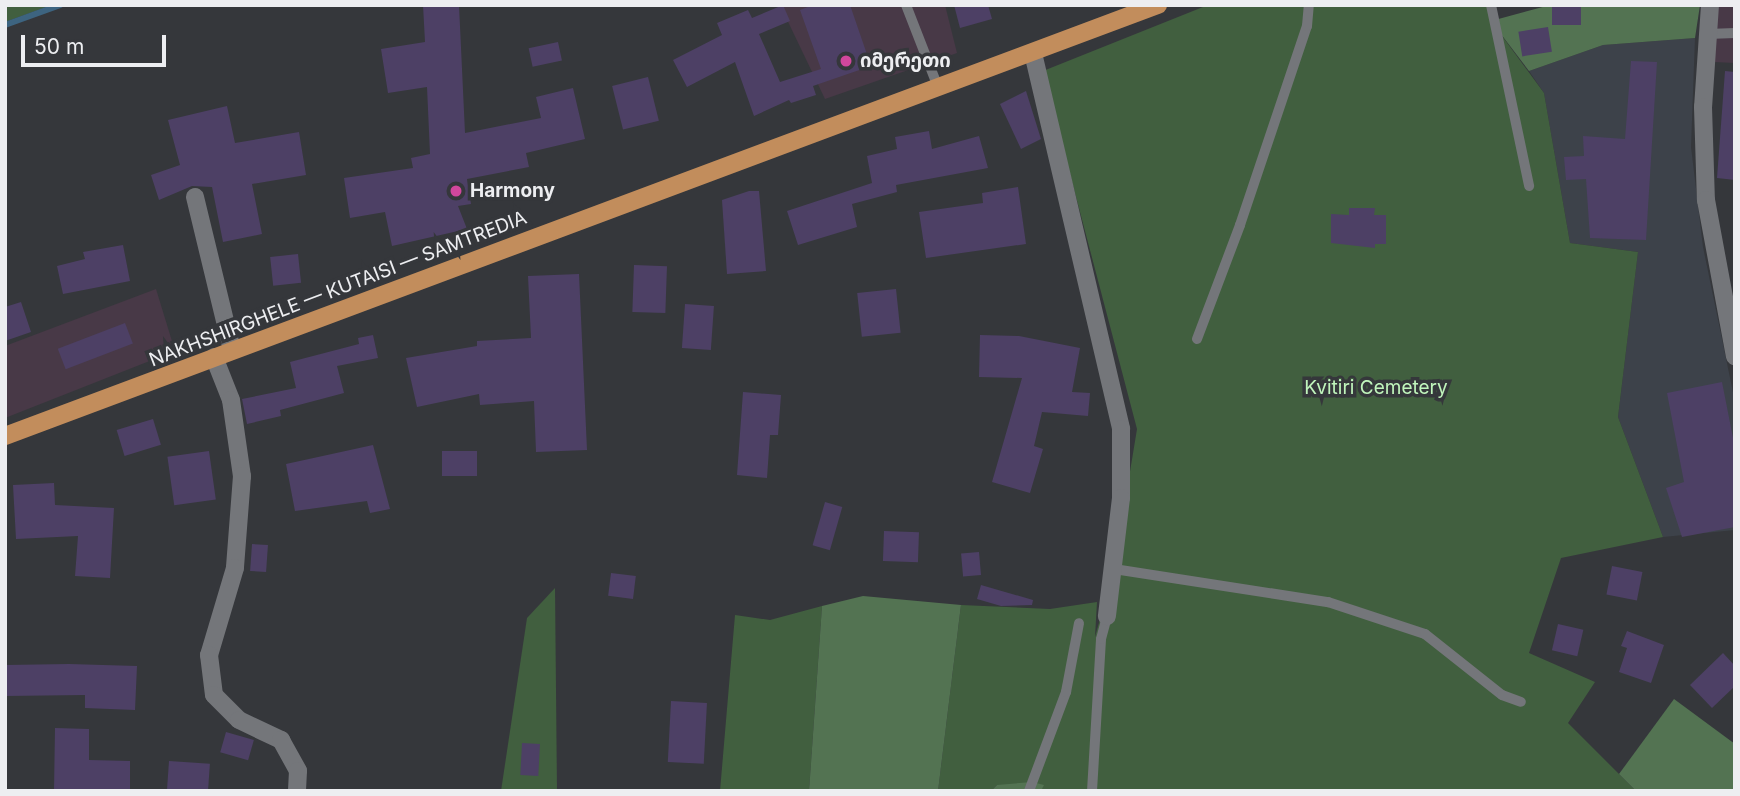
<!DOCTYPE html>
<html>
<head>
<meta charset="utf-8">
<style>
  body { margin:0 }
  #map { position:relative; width:1740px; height:796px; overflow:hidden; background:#35373b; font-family:Inter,"Noto Sans Georgian",sans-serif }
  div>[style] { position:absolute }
  .commercial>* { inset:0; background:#483947 }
  .built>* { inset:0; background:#3d424a }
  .green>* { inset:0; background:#415f3f }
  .forest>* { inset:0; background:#537352 }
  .stream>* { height:6px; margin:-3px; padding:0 3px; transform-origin:3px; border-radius:3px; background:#3d6480 }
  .building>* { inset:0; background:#4d4065; transform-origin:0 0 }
  .service>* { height:10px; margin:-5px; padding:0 5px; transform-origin:5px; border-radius:5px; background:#74767a }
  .minor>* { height:18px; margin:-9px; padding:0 9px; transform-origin:9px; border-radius:9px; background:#74767a }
  .primary>* { height:18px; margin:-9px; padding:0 9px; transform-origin:9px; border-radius:9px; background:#c28d5c }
  .dots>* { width:19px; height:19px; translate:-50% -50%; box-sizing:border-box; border:4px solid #35373b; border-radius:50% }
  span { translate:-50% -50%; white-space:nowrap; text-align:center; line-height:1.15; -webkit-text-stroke:7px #35373b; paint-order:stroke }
  .poi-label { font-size:19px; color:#edeef1; font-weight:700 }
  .left { translate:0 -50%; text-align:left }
  .street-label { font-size:19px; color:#edeef1 }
  .park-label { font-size:19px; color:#c0f5bc }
  .frame { position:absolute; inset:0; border:7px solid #edeef1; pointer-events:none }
  .scale { position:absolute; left:21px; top:35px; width:145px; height:32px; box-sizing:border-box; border:4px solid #edeef1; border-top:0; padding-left:9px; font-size:21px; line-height:24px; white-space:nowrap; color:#edeef1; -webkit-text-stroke:5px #35373b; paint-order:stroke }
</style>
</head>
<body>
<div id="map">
  <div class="commercial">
    <div style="clip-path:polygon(780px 5px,945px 5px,957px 53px,825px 99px)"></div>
    <div style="clip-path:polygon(1718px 5px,1735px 5px,1735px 63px,1714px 62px)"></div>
    <div style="clip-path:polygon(156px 289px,175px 351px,5px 418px,5px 346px)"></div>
  </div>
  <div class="built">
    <div style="clip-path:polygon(1695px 38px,1691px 147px,1703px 247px,1735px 402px,1735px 530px,1663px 537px,1618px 417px,1638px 252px,1570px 243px,1544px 93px,1529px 71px,1603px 45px)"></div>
  </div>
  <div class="green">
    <div style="clip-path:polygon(5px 5px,52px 5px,5px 22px)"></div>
    <div style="clip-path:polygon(1208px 5px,1487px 5px,1491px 21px,1544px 93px,1570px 243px,1638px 252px,1618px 417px,1663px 537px,1561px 558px,1529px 653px,1595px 682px,1568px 723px,1636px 791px,1041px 791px,1043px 785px,997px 785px,991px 791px,938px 791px,961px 605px,1050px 609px,1097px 602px,1095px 637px,1114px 569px,1137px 429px,1043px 71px)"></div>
    <div style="clip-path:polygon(555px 588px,557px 791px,501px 791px,527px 618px)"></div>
    <div style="clip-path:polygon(822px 606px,809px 791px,720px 791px,735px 615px,770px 620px)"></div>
  </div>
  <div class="forest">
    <div style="clip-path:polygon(1550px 5px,1700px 5px,1695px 38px,1603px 45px,1529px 71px,1491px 21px)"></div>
    <div style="clip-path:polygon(863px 596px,961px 605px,938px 791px,809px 791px,822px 606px)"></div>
    <div style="clip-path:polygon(1674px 699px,1735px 744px,1735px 791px,1636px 791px,1619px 774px)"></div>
    <div style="clip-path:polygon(1032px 782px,1044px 785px,1041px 791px,991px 791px,997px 785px)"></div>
  </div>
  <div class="stream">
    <div style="left:5px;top:25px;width:59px;rotate:-20deg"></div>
  </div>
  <div class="building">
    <div style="clip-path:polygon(423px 5px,459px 5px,465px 133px,541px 118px,536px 97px,573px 88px,585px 139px,526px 153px,529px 167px,467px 179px,471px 204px,458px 206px,467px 229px,392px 246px,385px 212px,350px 218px,344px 178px,413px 168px,411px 158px,430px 154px,427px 87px,388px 93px,381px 49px,425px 42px)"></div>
    <div style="clip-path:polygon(783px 5px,790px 21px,759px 34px,780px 82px,821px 69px,800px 10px,813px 5px,850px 5px,871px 66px,813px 86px,816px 95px,791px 103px,789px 100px,754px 116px,735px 62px,687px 87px,673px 60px,722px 35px,717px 23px,748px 10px,752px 18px)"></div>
    <div style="clip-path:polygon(954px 5px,988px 5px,992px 19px,960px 28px)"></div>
    <div style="left:1552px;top:5px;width:29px;height:20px"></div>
    <div style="left:1548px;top:27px;width:25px;height:30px;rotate:81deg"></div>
    <div style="left:558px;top:42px;width:19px;height:30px;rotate:78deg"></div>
    <div style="clip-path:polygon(1631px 61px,1657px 62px,1646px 240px,1590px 238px,1586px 179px,1566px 180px,1564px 157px,1584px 156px,1583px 136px,1625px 139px)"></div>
    <div style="clip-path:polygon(1725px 71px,1735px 72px,1735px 180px,1717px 178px)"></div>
    <div style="left:648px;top:77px;width:45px;height:37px;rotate:76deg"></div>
    <div style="clip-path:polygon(1026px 91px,1041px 139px,1021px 149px,1000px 104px)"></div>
    <div style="clip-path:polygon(227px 106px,235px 143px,299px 132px,306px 175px,252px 184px,262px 234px,223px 242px,212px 187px,192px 186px,159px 200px,151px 175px,180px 165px,168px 120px)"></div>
    <div style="clip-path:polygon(929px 131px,932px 149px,979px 136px,988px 168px,896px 185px,897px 192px,852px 204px,857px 227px,798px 245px,787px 211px,872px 183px,867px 156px,897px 149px,895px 137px)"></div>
    <div style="clip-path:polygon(1018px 187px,1026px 244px,926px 258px,919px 212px,983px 203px,982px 193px)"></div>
    <div style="clip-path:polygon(749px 191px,759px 191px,766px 271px,727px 274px,722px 200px)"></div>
    <div style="clip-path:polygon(1349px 208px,1375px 208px,1374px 215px,1386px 215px,1386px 244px,1375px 244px,1375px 248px,1331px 243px,1331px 214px,1349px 215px)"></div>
    <div style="clip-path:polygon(123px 245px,130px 281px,63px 294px,57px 266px,85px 259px,83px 252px)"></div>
    <div style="left:298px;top:254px;width:29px;height:28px;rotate:84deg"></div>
    <div style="left:634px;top:265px;width:33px;height:47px;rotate:2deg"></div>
    <div style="clip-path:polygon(579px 274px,587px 450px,536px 452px,534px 401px,480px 405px,479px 394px,417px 407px,406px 358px,477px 346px,477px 341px,531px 338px,528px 276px)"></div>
    <div style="left:896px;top:289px;width:44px;height:39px;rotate:84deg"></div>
    <div style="clip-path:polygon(21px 302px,31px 332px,5px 341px,5px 307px)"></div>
    <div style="left:685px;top:304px;width:29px;height:44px;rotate:4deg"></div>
    <div style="left:125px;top:323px;width:22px;height:72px;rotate:69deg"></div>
    <div style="clip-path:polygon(373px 335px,378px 358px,337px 366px,344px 393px,280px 410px,281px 416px,247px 424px,242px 399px,296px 388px,290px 362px,359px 344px,358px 338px)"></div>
    <div style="clip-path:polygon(980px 335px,1019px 336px,1080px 348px,1072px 392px,1090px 393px,1088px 416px,1042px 412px,1034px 446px,1043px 449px,1030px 493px,992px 482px,1022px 378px,979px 377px)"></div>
    <div style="clip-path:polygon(1722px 382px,1735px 448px,1735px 527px,1682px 537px,1666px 488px,1684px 482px,1667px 393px)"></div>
    <div style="clip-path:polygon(743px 392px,781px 395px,778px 435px,770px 435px,767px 478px,737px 475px)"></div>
    <div style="left:153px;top:419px;width:27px;height:38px;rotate:73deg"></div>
    <div style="clip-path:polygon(373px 445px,390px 509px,370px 513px,367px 501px,295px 511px,286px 464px)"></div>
    <div style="left:209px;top:451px;width:49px;height:42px;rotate:82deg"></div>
    <div style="left:477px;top:451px;width:25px;height:35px;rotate:90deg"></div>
    <div style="clip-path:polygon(54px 483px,55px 505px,114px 508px,110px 578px,75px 576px,78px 536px,16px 539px,13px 485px)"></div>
    <div style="left:825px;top:502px;width:18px;height:45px;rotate:16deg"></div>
    <div style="left:884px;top:531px;width:35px;height:30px;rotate:2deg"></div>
    <div style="left:252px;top:544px;width:16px;height:27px;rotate:4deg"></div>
    <div style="left:979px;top:552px;width:23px;height:18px;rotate:85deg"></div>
    <div style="left:1612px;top:566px;width:31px;height:29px;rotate:11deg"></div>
    <div style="left:611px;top:573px;width:25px;height:23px;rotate:7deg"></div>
    <div style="clip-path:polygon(981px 585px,1033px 600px,1032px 605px,1001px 606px,977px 599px)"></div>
    <div style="left:1558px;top:624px;width:26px;height:27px;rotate:13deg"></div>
    <div style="clip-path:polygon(1627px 631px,1664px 645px,1651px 683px,1619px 672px,1627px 648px,1621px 646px)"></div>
    <div style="clip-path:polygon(1723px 653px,1735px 666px,1735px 686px,1712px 708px,1690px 685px)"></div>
    <div style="clip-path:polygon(69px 664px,137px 666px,135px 710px,85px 708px,85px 695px,5px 696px,5px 665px)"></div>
    <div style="left:671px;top:701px;width:36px;height:61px;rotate:3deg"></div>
    <div style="clip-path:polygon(55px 728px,89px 729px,89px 760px,130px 761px,130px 791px,54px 791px)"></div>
    <div style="left:226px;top:732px;width:29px;height:21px;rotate:16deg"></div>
    <div style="left:522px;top:743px;width:18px;height:32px;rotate:3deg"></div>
    <div style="left:169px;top:761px;width:41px;height:30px;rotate:4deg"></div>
  </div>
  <div class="service">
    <div style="left:906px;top:5px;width:88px;rotate:68.7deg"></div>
    <div style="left:1491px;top:5px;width:185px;rotate:78.1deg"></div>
    <div style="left:1708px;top:34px;width:27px;rotate:-2deg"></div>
    <div style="left:1197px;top:339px;width:122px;rotate:-69.3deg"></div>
    <div style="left:1240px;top:225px;width:210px;rotate:-71.4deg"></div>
    <div style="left:1307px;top:26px;width:21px;rotate:-85deg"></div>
    <div style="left:1114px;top:569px;width:217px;rotate:8.8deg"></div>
    <div style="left:1328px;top:602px;width:102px;rotate:18.3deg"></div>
    <div style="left:1425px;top:634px;width:98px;rotate:38.4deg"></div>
    <div style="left:1502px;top:695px;width:20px;rotate:20deg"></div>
    <div style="left:1029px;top:791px;width:106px;rotate:-69.5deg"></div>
    <div style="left:1066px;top:692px;width:70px;rotate:-79.3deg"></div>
    <div style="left:1092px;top:791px;width:152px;rotate:-86.6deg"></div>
    <div style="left:1101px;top:639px;width:24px;rotate:-75deg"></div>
  </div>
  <div class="minor">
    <div style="left:1710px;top:5px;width:102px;rotate:93.9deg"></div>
    <div style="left:1703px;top:107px;width:93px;rotate:88.2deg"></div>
    <div style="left:1706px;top:200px;width:159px;rotate:79.5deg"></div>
    <div style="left:1033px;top:53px;width:386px;rotate:76.8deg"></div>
    <div style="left:1121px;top:429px;width:69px;rotate:90deg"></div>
    <div style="left:1121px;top:498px;width:119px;rotate:96.8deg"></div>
    <div style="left:195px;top:197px;width:157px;rotate:76.4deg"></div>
    <div style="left:214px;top:357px;width:46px;rotate:68.4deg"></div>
    <div style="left:231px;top:400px;width:77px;rotate:81.8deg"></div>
    <div style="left:242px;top:476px;width:92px;rotate:94.4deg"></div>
    <div style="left:235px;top:568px;width:91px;rotate:106.6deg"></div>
    <div style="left:209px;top:655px;width:40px;rotate:82.9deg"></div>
    <div style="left:214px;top:695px;width:35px;rotate:45deg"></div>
    <div style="left:239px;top:720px;width:47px;rotate:25.5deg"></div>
    <div style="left:281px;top:740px;width:35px;rotate:61deg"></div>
    <div style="left:298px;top:771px;width:20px;rotate:93deg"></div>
  </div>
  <div class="primary">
    <div style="left:5px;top:436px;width:1231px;rotate:-20.5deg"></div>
  </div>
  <div class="dots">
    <div style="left:846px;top:61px;background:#d1479c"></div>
    <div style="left:456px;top:191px;background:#d1479c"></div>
  </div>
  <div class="poi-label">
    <span class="left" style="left:860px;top:61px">იმერეთი</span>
    <span class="left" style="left:470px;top:191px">Harmony</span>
  </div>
  <div class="street-label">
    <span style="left:338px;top:289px;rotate:-21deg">NAKHSHIRGHELE — KUTAISI — SAMTREDIA</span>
  </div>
  <div class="park-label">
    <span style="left:1376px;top:388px">Kvitiri Cemetery</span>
  </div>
  <div class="frame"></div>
  <div class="scale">50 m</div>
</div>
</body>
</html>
